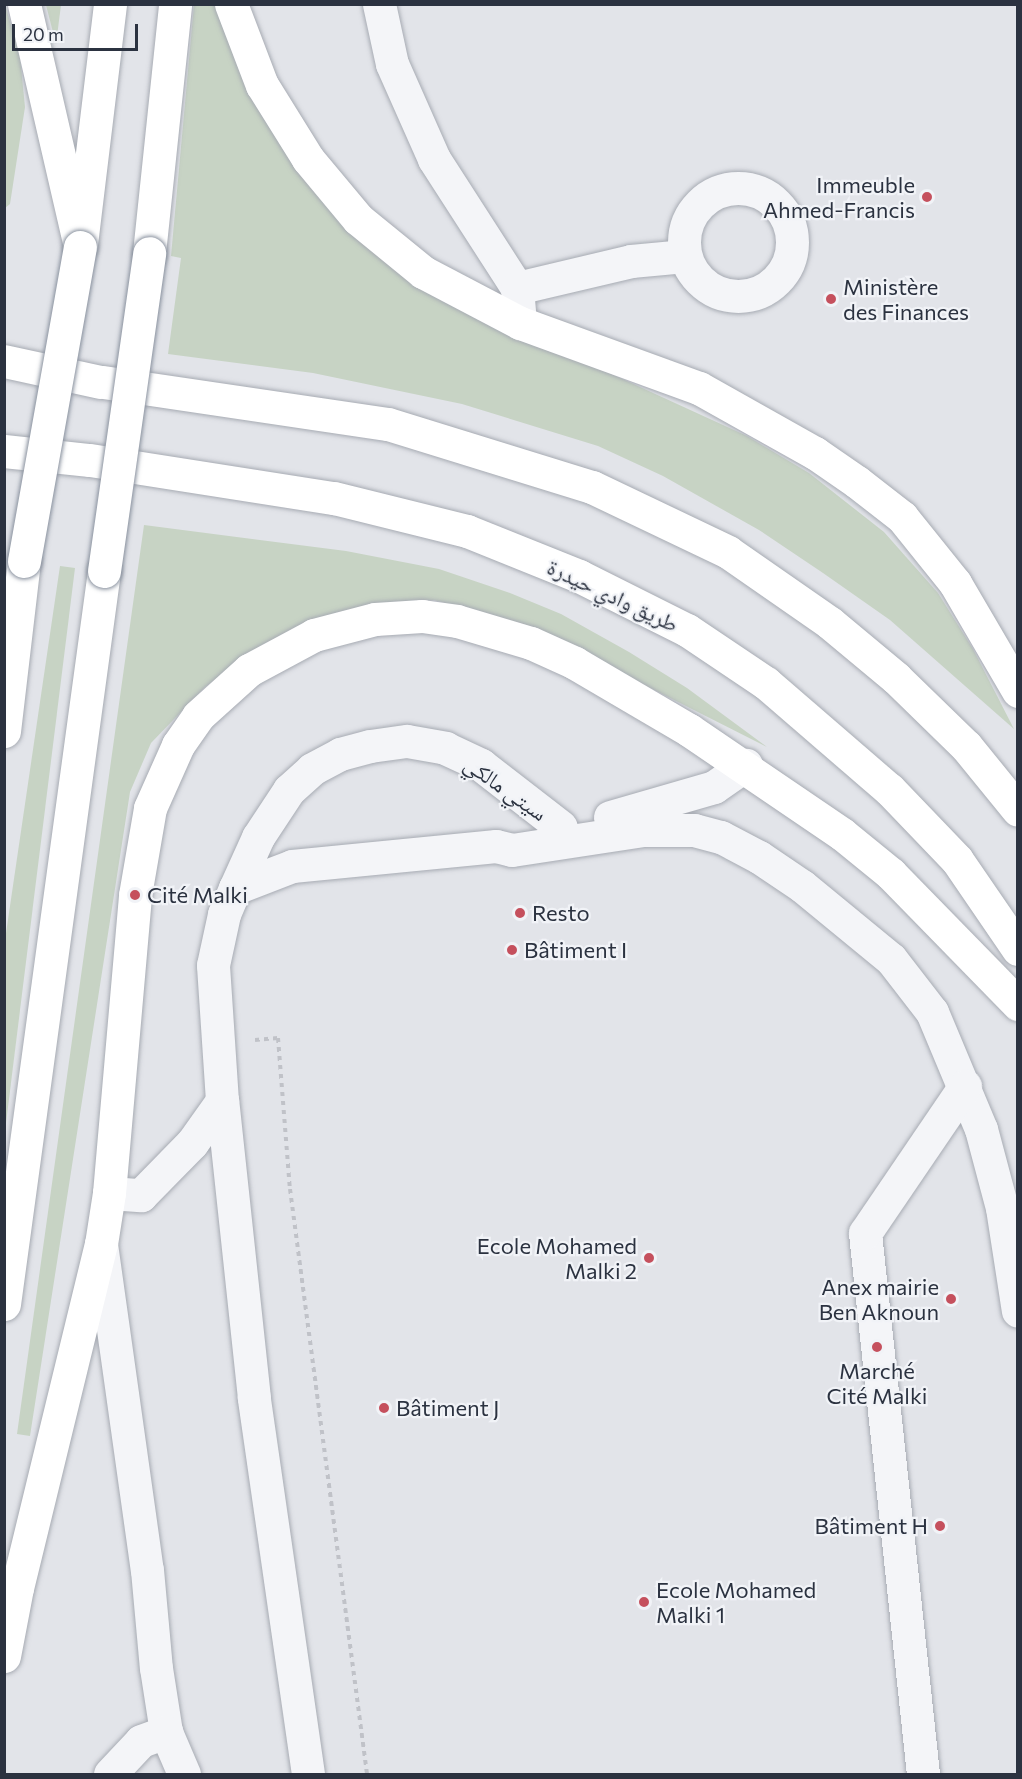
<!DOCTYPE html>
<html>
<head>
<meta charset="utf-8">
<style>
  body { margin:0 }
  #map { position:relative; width:1022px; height:1779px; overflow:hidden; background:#e2e4e9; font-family:Commissioner,"Noto Naskh Arabic",sans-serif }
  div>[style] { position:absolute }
  .green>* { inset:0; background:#c7d3c4 }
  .path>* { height:4px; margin-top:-2px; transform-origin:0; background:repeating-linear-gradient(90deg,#c0c2c8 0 4.5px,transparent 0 9px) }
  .roads { filter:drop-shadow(0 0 2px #a7abb3) drop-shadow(0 0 2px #a7abb3) }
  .minor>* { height:33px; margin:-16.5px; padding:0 16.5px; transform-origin:16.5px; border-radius:16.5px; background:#f4f5f8 }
  .minor>.ring { margin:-16.5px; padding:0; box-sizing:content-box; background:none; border:33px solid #f4f5f8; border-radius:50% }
  .major>* { height:33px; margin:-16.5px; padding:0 16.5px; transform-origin:16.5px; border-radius:16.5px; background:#fff }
  .highway>* { height:33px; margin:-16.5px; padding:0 16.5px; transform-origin:16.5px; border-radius:16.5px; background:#fff }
  .bridges { filter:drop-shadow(0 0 2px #8a929f) drop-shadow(0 0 2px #8a929f) }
  .highway-bridge>* { height:33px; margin:-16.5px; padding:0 16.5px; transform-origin:16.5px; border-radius:16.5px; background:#fff }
  .dots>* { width:16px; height:16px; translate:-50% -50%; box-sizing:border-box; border:3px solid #f1f3f7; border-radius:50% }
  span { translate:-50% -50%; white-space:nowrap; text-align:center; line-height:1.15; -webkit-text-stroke:4.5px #f1f3f7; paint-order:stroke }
  .poi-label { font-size:22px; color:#2b3240 }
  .right { translate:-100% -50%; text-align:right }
  .left { translate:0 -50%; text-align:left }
  .street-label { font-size:22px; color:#2b3240 }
  .frame { position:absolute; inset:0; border:6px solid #2b3240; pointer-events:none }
  .scale { position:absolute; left:12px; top:24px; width:126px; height:27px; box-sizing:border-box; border:3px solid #2b3240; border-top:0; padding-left:8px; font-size:18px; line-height:21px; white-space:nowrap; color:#2b3240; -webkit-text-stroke:4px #f1f3f7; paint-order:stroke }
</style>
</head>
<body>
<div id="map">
  <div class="green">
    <div style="clip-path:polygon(5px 4px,20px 57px,25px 107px,10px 204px,5px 208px)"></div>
    <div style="clip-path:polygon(46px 5px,61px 5px,56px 44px)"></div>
    <div style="clip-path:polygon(194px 5px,222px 5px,273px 125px,461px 305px,747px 436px,809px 473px,884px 532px,938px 593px,973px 649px,1014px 729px,890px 620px,823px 573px,759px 530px,663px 476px,598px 446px,462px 404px,313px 373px,168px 354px,181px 258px,171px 256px)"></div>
    <div style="clip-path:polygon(144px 525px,346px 551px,439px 569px,510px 593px,561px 614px,629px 652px,687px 688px,767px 747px,526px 625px,434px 600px,366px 606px,261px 646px,205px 687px,151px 743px,130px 792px,30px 1436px,17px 1434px)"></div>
    <div style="clip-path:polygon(60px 566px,75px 568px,5px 1131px,5px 940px)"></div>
  </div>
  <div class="path">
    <div style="left:255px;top:1040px;width:23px;rotate:-5deg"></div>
    <div style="left:278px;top:1038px;width:151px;rotate:85.5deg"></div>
    <div style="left:290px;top:1189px;width:590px;rotate:82.5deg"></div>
  </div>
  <div class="roads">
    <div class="minor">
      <div style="left:379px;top:4px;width:61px;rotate:77.8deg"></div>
      <div style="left:392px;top:64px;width:104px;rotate:66.1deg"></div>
      <div style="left:434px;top:159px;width:153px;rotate:57.2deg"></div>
      <div style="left:517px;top:288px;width:35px;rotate:85deg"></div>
      <div class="ring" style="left:684px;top:188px;width:75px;height:75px"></div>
      <div style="left:517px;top:288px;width:117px;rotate:-13.3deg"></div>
      <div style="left:631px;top:261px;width:54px;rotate:-5.3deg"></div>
      <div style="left:610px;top:817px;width:108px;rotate:-16.1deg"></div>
      <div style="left:714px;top:787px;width:39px;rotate:-35deg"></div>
      <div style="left:235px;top:888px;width:56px;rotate:-65.7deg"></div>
      <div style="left:258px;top:837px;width:56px;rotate:-56.6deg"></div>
      <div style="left:289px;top:790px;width:31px;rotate:-42deg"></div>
      <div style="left:312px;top:769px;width:32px;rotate:-28deg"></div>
      <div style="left:340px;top:754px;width:31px;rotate:-15deg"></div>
      <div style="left:370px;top:746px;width:37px;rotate:-8deg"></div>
      <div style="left:407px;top:741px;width:39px;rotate:10deg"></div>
      <div style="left:445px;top:748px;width:40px;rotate:25deg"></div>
      <div style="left:481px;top:765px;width:101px;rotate:37.8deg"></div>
      <div style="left:109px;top:1193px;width:32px;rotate:4deg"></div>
      <div style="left:141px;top:1195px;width:73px;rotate:-45.6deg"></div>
      <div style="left:192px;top:1143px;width:52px;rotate:-54.5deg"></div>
      <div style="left:101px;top:1244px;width:329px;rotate:82deg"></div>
      <div style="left:147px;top:1570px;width:98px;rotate:84.8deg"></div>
      <div style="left:156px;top:1668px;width:65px;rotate:81.1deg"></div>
      <div style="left:166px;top:1732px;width:46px;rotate:66.8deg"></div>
      <div style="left:110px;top:1774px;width:45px;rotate:-46.8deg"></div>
      <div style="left:141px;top:1741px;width:27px;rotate:-20deg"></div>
      <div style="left:308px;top:1774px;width:380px;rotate:-98.2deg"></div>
      <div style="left:254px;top:1398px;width:299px;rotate:-96.1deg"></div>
      <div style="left:222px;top:1101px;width:136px;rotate:-93.8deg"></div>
      <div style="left:213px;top:965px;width:52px;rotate:-77.8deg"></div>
      <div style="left:224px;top:914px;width:28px;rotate:-67deg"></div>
      <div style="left:235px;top:888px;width:61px;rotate:-21.1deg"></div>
      <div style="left:292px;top:866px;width:205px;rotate:-5.6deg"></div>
      <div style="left:496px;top:846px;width:16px;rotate:14deg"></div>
      <div style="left:512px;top:850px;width:133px;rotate:-8.7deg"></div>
      <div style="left:643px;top:830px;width:51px"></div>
      <div style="left:694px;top:830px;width:28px;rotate:15deg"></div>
      <div style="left:721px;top:837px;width:43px;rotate:27.8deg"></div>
      <div style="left:759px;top:857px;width:52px;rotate:34deg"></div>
      <div style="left:802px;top:886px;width:115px;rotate:39.4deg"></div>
      <div style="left:891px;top:959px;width:67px;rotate:52.3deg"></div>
      <div style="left:932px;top:1012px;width:127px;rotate:67.3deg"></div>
      <div style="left:981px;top:1129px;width:82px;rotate:75.1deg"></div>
      <div style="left:1002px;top:1208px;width:104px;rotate:81.2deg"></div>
      <div style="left:923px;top:1774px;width:544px;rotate:-96.12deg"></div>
      <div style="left:865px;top:1233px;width:178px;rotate:-55.8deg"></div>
    </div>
    <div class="major">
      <div style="left:231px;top:4px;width:87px;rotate:69.1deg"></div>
      <div style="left:262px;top:85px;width:87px;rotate:58.1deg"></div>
      <div style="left:308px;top:159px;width:78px;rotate:50.2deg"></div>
      <div style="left:358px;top:219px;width:84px;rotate:39.2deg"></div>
      <div style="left:423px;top:272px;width:110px;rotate:27.7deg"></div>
      <div style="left:520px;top:323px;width:190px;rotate:20deg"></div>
      <div style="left:699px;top:388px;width:133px;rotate:29.3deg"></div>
      <div style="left:815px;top:453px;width:51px;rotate:34.6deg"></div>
      <div style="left:857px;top:482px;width:57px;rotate:37.9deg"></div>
      <div style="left:902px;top:517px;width:85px;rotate:51.2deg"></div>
      <div style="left:955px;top:583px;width:125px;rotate:59.7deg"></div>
      <div style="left:81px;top:244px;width:242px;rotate:-83.1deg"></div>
      <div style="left:149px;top:253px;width:250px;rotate:-84deg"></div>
      <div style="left:103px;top:382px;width:288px;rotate:8.4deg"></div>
      <div style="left:388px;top:424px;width:214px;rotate:17.2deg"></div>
      <div style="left:592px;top:487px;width:151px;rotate:25.5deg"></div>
      <div style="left:728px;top:552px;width:124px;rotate:34.8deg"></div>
      <div style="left:830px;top:623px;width:86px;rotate:39.8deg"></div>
      <div style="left:896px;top:678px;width:98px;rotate:44.2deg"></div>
      <div style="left:966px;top:746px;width:82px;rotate:50.9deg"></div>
      <div style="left:90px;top:460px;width:247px;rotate:8.9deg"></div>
      <div style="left:334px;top:498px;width:137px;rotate:13.9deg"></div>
      <div style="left:467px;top:531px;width:121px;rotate:21.9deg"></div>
      <div style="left:579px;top:576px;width:121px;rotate:26.6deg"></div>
      <div style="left:687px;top:630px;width:95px;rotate:33.9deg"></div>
      <div style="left:766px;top:683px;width:162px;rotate:40.8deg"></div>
      <div style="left:889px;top:789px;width:98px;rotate:46.2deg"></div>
      <div style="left:957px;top:860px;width:108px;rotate:55.6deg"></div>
    </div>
    <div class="highway">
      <div style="left:24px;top:4px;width:249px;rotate:77deg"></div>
      <div style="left:4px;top:361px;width:98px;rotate:12.3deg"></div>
      <div style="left:4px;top:451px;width:84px;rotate:6.1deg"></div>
      <div style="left:4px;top:731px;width:171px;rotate:-83.3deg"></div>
      <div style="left:4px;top:1304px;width:740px;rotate:-82.23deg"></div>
      <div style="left:4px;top:1656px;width:69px;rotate:-79.2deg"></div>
      <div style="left:17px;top:1588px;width:354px;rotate:-76.3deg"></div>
      <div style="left:101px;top:1244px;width:52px;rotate:-81.1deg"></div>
      <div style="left:109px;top:1193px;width:299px;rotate:-85deg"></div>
      <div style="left:135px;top:895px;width:88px;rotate:-80.2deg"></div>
      <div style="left:150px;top:808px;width:69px;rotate:-66deg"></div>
      <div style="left:178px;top:745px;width:35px;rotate:-55deg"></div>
      <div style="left:198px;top:716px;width:69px;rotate:-42deg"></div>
      <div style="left:249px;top:670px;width:74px;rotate:-28.3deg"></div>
      <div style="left:314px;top:635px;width:63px;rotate:-14.7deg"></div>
      <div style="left:375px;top:619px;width:47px;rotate:-3.7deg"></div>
      <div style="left:422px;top:616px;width:35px;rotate:8deg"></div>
      <div style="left:457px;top:621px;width:77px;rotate:16.6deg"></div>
      <div style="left:531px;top:643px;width:48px;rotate:24.4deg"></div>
      <div style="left:575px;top:663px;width:132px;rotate:30.4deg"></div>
      <div style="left:689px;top:730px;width:185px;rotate:34.2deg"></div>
      <div style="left:842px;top:834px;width:63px;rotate:39.2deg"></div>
      <div style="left:891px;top:874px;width:182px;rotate:45.7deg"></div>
    </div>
  </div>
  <div class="bridges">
    <div class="highway-bridge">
      <div style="left:24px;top:561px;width:319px;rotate:-79.9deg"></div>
      <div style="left:104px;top:571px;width:321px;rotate:-81.9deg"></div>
    </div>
  </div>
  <div class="dots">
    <div style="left:927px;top:197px;background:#c5505d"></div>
    <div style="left:831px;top:299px;background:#c5505d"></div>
    <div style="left:135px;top:895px;background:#c5505d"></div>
    <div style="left:520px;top:913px;background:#c5505d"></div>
    <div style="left:512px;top:950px;background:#c5505d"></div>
    <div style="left:649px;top:1258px;background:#c5505d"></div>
    <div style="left:951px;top:1299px;background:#c5505d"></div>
    <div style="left:877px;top:1347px;background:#c5505d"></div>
    <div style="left:384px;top:1408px;background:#c5505d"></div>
    <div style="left:940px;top:1526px;background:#c5505d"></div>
    <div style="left:644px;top:1602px;background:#c5505d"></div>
  </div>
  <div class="poi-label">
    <span class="right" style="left:915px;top:197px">Immeuble<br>Ahmed-Francis</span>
    <span class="left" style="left:843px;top:299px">Ministère<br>des Finances</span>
    <span class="left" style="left:147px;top:895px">Cité Malki</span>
    <span class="left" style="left:532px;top:913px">Resto</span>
    <span class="left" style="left:524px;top:950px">Bâtiment I</span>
    <span class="right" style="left:637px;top:1258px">Ecole Mohamed<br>Malki 2</span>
    <span class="right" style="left:939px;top:1299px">Anex mairie<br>Ben Aknoun</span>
    <span style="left:877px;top:1383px">Marché<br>Cité Malki</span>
    <span class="left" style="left:396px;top:1408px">Bâtiment J</span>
    <span class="right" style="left:928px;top:1526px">Bâtiment H</span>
    <span class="left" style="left:656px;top:1602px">Ecole Mohamed<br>Malki 1</span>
  </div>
  <div class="street-label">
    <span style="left:613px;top:595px;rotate:25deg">طريق وادي حيدرة</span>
    <span style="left:506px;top:788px;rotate:35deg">سيتي مالكي</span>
  </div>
  <div class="frame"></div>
  <div class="scale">20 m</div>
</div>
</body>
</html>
